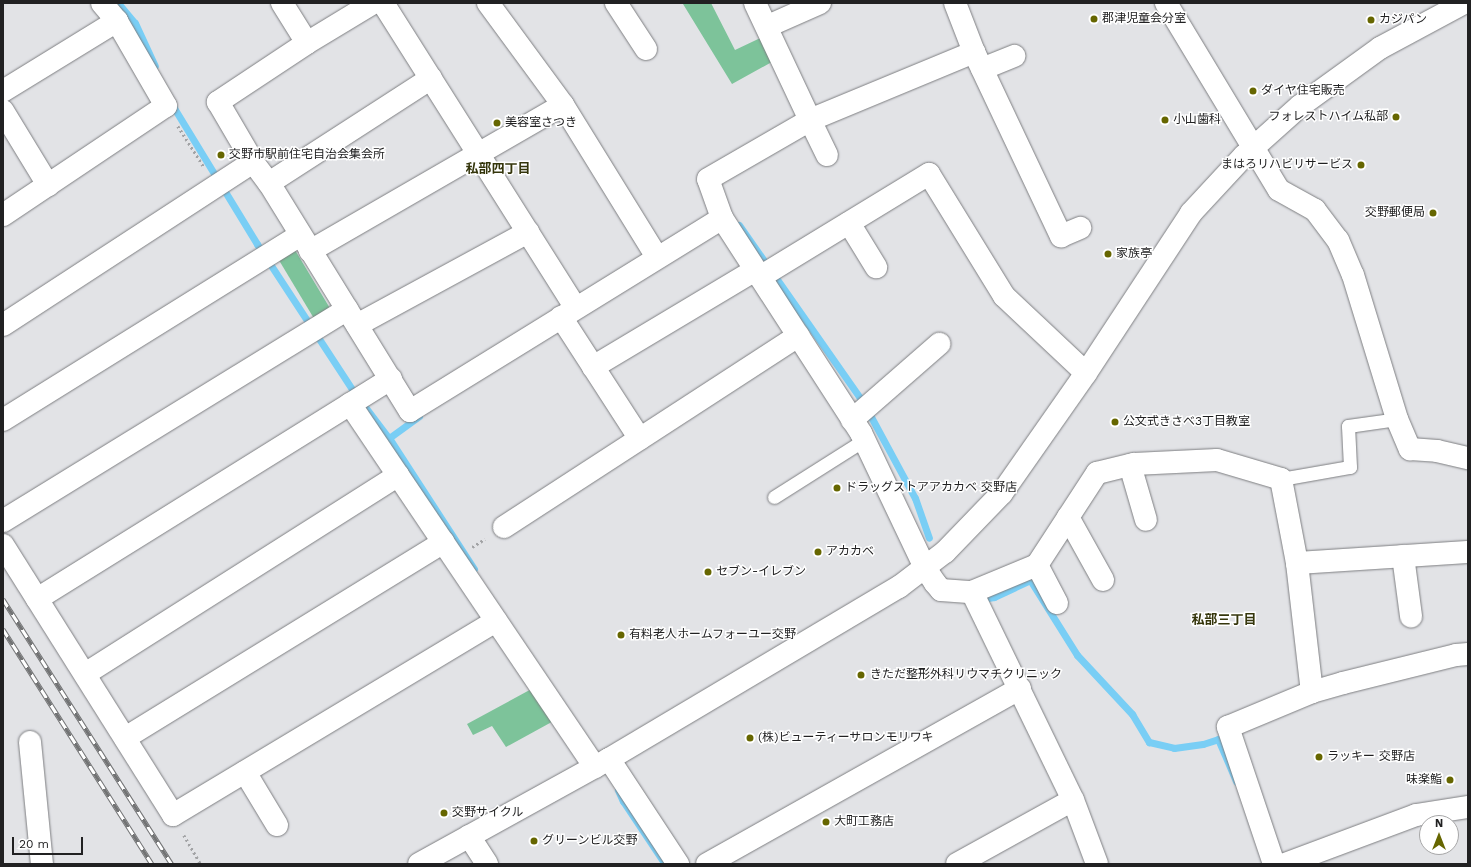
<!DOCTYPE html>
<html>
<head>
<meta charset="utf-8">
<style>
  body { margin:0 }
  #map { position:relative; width:1471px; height:867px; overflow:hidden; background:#e2e3e6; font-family:"Work Sans","Noto Sans JP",sans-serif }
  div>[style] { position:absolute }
  .green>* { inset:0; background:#7dc39a; transform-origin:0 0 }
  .stream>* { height:7px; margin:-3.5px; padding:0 3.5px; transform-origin:3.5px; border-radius:3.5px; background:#79cef5 }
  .path>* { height:2.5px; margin-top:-1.25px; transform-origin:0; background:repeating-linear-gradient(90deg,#a2a3a5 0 2px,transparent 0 5px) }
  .roads { filter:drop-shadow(0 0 1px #7d7e81) drop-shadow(0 0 1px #7d7e81) }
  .lane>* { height:13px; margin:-6.5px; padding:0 6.5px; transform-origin:6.5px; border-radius:6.5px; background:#fff }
  .street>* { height:22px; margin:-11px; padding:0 11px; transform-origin:11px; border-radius:11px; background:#fff }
  .secondary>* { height:22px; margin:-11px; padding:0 11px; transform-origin:11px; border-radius:11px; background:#fff }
  .rail>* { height:4.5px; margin-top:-2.25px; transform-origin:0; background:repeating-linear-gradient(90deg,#fff 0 9px,#727374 0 18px); box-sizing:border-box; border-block:1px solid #727374 }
  .dots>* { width:11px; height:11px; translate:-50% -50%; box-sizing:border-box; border:2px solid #fff; border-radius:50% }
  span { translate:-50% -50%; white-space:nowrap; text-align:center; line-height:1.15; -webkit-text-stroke:3px #fff; paint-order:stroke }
  .poi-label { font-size:12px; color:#212122 }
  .left { translate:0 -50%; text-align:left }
  .right { translate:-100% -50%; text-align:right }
  .neighbourhood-label { font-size:13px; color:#35360c; font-weight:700 }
  .frame { position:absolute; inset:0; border:4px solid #212122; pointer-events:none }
  .north { position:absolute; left:1419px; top:815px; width:40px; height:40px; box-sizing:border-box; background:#fff; border:1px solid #a6a6a7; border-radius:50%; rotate:0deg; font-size:11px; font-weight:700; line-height:16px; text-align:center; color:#212122 }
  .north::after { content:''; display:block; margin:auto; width:14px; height:18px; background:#660; clip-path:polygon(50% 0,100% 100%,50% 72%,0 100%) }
  .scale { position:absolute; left:12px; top:837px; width:71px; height:18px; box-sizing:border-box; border:2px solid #212122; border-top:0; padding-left:5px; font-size:12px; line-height:14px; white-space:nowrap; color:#212122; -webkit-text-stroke:3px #fff; paint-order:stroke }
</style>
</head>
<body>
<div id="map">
  <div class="green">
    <div style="clip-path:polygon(711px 3px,735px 50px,769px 34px,779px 58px,732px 84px,683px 4px)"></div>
    <div style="left:292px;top:245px;width:74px;height:19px;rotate:59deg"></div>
    <div style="clip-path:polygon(537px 686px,559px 718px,506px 747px,492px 726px,473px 735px,467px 724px)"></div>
  </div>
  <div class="stream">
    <div style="left:118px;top:3px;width:26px;rotate:50deg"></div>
    <div style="left:135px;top:23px;width:47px;rotate:65.1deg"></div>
    <div style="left:171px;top:103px;width:165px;rotate:58.6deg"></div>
    <div style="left:257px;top:244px;width:183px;rotate:56.8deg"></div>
    <div style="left:739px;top:225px;width:216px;rotate:55deg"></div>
    <div style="left:863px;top:402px;width:109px;rotate:61.6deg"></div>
    <div style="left:915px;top:498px;width:42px;rotate:70.7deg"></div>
    <div style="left:366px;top:408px;width:38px;rotate:53deg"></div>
    <div style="left:389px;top:438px;width:156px;rotate:57deg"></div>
    <div style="left:389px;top:438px;width:37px;rotate:-36deg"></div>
    <div style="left:982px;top:599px;width:12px;rotate:-9deg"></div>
    <div style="left:994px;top:597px;width:40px;rotate:-25deg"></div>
    <div style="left:1030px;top:580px;width:89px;rotate:57.9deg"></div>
    <div style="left:1077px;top:655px;width:81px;rotate:47deg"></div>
    <div style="left:1132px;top:714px;width:33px;rotate:59deg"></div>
    <div style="left:1149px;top:742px;width:26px;rotate:13deg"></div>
    <div style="left:1174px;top:748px;width:29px;rotate:-8deg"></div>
    <div style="left:1203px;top:744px;width:16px;rotate:-18deg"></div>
    <div style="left:1218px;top:739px;width:46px;rotate:66.8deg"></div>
    <div style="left:618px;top:790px;width:12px;rotate:66deg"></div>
    <div style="left:623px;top:801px;width:76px;rotate:56.3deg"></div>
  </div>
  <div class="path">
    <div style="left:178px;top:126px;width:49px;rotate:57.6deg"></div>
    <div style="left:472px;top:547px;width:15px;rotate:-32deg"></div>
    <div style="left:184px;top:835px;width:34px;rotate:60deg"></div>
  </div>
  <div class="roads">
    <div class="lane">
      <div style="left:1281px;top:479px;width:70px;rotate:-9.9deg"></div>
      <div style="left:1350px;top:467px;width:41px;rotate:-92.8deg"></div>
      <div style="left:1348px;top:426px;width:49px;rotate:-8.1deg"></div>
      <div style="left:774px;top:497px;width:107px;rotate:-32.3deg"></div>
    </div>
    <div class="street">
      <div style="left:282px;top:3px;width:47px;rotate:58deg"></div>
      <div style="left:373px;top:3px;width:77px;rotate:148.8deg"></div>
      <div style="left:307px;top:43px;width:107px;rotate:146.5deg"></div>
      <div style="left:218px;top:102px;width:69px;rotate:59.7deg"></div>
      <div style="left:253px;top:162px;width:26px;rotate:53deg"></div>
      <div style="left:269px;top:183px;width:268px;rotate:58.3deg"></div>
      <div style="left:410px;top:411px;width:367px;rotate:-31.7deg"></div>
      <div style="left:722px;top:218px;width:256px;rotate:57.1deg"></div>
      <div style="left:861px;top:433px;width:149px;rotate:64.6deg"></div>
      <div style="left:925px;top:568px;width:18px;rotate:56deg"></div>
      <div style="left:935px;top:583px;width:9px;rotate:49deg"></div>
      <div style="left:941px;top:590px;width:31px;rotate:4deg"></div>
      <div style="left:972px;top:592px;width:231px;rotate:64.1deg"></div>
      <div style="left:1073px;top:800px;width:68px;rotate:69.4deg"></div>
      <div style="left:383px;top:3px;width:360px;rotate:57.7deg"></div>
      <div style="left:488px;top:3px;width:127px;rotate:53.7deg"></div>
      <div style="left:563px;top:105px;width:179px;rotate:58.3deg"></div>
      <div style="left:616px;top:3px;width:55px;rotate:56.9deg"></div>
      <div style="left:955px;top:3px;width:53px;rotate:68.8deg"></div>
      <div style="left:1166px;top:3px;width:218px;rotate:58.9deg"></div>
      <div style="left:1279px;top:190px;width:41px;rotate:29.1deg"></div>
      <div style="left:1315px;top:210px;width:38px;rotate:53deg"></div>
      <div style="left:1338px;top:240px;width:38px;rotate:67deg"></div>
      <div style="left:1353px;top:275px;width:151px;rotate:73deg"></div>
      <div style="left:1397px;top:419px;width:33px;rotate:67deg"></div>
      <div style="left:1410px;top:449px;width:27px;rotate:4deg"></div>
      <div style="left:1437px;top:451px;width:32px;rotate:13deg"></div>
      <div style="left:768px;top:26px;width:57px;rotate:-23.9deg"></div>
      <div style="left:982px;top:69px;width:35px;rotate:-22deg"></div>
      <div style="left:3px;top:91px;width:134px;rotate:-31.6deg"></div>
      <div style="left:3px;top:111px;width:87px;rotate:58.7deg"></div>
      <div style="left:827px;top:155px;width:39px;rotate:-116deg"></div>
      <div style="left:810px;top:120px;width:178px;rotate:-22.5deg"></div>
      <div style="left:974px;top:52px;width:204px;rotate:64.7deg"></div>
      <div style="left:1061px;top:236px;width:21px;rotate:-23deg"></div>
      <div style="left:269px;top:183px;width:193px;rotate:-32.9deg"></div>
      <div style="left:3px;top:215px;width:196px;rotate:-33.8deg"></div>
      <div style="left:166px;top:106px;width:98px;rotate:-120deg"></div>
      <div style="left:117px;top:21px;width:23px;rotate:-130deg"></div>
      <div style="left:722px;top:218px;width:41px;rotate:-109.7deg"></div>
      <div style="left:708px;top:179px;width:118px;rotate:-30deg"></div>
      <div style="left:810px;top:120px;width:129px;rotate:-115.2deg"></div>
      <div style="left:849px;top:223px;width:52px;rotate:58.5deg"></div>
      <div style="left:310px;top:251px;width:292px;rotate:-30deg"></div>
      <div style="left:760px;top:277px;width:198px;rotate:-31.4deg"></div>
      <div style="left:929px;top:174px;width:143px;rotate:58.4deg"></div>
      <div style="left:1004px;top:296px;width:112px;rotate:43.2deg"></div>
      <div style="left:561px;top:317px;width:145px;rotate:57.1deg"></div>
      <div style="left:3px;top:325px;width:298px;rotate:-33.1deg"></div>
      <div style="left:357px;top:325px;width:195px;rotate:-28.5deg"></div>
      <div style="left:593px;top:367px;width:189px;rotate:-30.9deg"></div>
      <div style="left:350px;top:404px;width:438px;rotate:56deg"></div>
      <div style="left:3px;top:420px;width:350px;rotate:-31.9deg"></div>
      <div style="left:852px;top:420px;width:116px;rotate:-41.1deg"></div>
      <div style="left:1130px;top:465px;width:57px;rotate:73.8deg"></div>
      <div style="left:1068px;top:517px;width:72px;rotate:60.9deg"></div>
      <div style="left:3px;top:521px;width:404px;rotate:-31.6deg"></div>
      <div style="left:504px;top:527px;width:351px;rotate:-33deg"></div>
      <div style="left:3px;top:545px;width:319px;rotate:57.8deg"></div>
      <div style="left:173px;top:815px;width:377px;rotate:-31deg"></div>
      <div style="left:1403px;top:556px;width:61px;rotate:82.4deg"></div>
      <div style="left:1297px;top:563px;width:130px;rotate:83.4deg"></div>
      <div style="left:1037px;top:565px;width:43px;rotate:62.2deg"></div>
      <div style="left:972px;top:592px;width:70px;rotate:-22.6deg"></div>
      <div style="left:1037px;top:565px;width:110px;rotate:-56.9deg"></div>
      <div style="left:1097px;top:473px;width:38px;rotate:-14deg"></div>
      <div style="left:1134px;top:464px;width:83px;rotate:-2.8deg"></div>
      <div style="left:1217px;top:460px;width:67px;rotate:16.5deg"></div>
      <div style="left:1281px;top:479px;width:86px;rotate:79.2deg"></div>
      <div style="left:1297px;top:563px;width:171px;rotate:-3.7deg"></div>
      <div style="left:37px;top:599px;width:417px;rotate:-31.9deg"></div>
      <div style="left:85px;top:674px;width:371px;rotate:-32.4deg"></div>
      <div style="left:125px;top:738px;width:374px;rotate:-31.6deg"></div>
      <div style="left:30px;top:742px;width:123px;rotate:84.4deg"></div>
      <div style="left:609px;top:759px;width:126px;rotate:56.7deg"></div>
      <div style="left:245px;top:772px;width:62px;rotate:58.9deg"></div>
      <div style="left:469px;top:836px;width:33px;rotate:57deg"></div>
      <div style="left:707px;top:864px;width:359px;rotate:-29.3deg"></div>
      <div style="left:957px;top:864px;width:132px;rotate:-28.9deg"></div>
      <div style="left:1274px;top:864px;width:145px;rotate:-108.6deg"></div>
      <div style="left:1228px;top:727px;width:91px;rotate:-22.6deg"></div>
      <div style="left:1312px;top:692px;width:32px;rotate:-16deg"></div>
      <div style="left:1343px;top:683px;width:116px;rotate:-13.9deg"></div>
      <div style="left:1456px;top:655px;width:12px;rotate:-5deg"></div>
    </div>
    <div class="secondary">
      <div style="left:419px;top:864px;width:217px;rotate:-28.9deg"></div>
      <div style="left:609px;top:759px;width:337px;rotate:-30.7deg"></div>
      <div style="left:899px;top:587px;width:58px;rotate:-37.3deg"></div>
      <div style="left:945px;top:552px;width:82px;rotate:-46deg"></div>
      <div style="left:1002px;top:493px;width:146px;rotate:-55deg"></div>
      <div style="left:1086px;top:373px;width:191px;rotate:-56.7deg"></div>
      <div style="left:1191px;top:213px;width:78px;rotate:-47.1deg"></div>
      <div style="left:1244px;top:156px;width:75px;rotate:-41.8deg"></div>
      <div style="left:1300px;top:106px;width:99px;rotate:-35.9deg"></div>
      <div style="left:1380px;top:48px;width:95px;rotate:-28.2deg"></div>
      <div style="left:1285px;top:864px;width:140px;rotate:-20.5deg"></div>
      <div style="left:1416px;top:815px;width:53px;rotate:-8.7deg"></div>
    </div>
  </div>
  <div class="rail">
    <div style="left:3px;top:599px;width:314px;rotate:57.5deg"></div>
    <div style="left:3px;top:629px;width:278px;rotate:57.6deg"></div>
  </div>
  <div class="dots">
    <div style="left:1094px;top:19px;background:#660"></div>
    <div style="left:1371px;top:20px;background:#660"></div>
    <div style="left:1253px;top:91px;background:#660"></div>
    <div style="left:1396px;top:117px;background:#660"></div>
    <div style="left:1165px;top:120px;background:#660"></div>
    <div style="left:497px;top:123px;background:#660"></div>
    <div style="left:221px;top:155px;background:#660"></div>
    <div style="left:1361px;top:165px;background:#660"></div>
    <div style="left:1433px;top:213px;background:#660"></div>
    <div style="left:1108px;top:254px;background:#660"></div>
    <div style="left:1115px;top:422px;background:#660"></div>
    <div style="left:837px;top:488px;background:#660"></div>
    <div style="left:818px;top:552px;background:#660"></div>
    <div style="left:708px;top:572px;background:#660"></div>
    <div style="left:621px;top:635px;background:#660"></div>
    <div style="left:861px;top:675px;background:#660"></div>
    <div style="left:750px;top:738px;background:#660"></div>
    <div style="left:1319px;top:757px;background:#660"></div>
    <div style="left:1450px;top:780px;background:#660"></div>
    <div style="left:444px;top:813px;background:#660"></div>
    <div style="left:826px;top:822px;background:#660"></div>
    <div style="left:534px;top:841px;background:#660"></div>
  </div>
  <div class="poi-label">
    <span class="left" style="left:1102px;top:19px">郡津児童会分室</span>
    <span class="left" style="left:1379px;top:20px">カジパン</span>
    <span class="left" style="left:1261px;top:91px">ダイヤ住宅販売</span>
    <span class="right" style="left:1388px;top:117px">フォレストハイム私部</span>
    <span class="left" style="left:1173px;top:120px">小山歯科</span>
    <span class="left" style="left:505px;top:123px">美容室さつき</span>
    <span class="left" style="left:229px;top:155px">交野市駅前住宅自治会集会所</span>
    <span class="right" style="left:1353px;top:165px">まはろリハビリサービス</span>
    <span class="right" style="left:1425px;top:213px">交野郵便局</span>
    <span class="left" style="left:1116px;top:254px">家族亭</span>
    <span class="left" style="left:1123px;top:422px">公文式きさべ3丁目教室</span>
    <span class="left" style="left:845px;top:488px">ドラッグストアアカカベ 交野店</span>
    <span class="left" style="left:826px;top:552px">アカカベ</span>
    <span class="left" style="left:716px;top:572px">セブン-イレブン</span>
    <span class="left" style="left:629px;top:635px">有料老人ホームフォーユー交野</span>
    <span class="left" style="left:870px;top:675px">きただ整形外科リウマチクリニック</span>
    <span class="left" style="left:758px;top:738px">(株)ビューティーサロンモリワキ</span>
    <span class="left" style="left:1327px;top:757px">ラッキー 交野店</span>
    <span class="right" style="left:1442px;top:780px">味楽鮨</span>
    <span class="left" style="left:452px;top:813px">交野サイクル</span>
    <span class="left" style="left:834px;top:822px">大町工務店</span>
    <span class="left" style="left:542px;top:841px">グリーンビル交野</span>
  </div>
  <div class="neighbourhood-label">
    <span style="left:498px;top:169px">私部四丁目</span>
    <span style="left:1224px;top:620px">私部三丁目</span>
  </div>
  <div class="frame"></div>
  <div class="north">N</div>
  <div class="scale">20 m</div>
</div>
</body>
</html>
